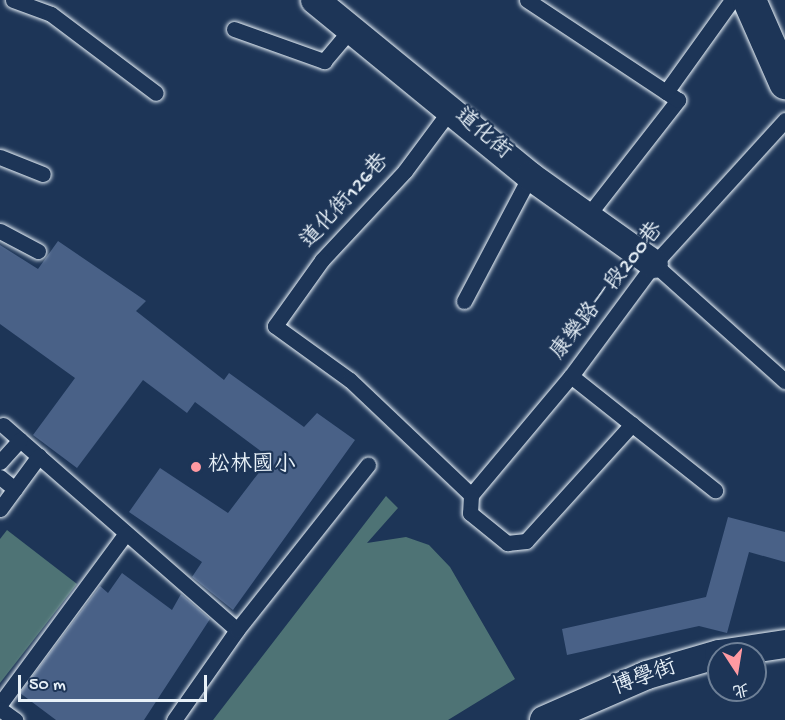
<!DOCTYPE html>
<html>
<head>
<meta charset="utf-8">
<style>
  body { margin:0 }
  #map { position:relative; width:785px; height:720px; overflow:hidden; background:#1d3557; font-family:"Gochi Hand","LXGW WenKai TC",sans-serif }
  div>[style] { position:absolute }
  .green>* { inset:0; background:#4e7375 }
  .building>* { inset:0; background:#496187 }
  .roads { filter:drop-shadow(0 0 2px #e8f1f8) drop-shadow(0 0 2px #e8f1f8) }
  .lane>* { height:15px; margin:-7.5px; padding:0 7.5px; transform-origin:7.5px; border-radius:7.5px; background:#1d3557 }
  .street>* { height:28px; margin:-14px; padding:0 14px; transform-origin:14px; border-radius:14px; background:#1d3557 }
  .secondary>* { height:33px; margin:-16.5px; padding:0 16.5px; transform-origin:16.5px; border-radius:16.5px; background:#1d3557 }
  .dots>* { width:16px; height:16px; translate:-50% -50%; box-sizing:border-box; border:3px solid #1d3557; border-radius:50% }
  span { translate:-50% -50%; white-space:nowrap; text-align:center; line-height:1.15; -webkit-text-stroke:4.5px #1d3557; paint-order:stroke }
  .street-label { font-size:22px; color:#e8f1f8 }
  .poi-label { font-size:22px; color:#e8f1f8 }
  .left { translate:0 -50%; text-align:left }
  .north { position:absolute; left:707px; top:642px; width:60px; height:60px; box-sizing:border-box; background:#1d3557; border:2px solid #6e8097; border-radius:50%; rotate:168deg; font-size:16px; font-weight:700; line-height:24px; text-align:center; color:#e8f1f8 }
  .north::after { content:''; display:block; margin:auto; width:21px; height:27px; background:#ff9aa2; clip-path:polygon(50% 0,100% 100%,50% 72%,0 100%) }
  .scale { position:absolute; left:18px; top:675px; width:189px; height:27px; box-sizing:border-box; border:3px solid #e8f1f8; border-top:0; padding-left:8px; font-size:18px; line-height:21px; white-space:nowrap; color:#e8f1f8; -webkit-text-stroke:4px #1d3557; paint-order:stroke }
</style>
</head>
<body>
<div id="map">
  <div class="green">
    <div style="clip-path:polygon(386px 496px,398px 508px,367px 543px,406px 537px,429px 545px,450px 567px,515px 679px,448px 720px,213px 720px)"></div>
    <div style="clip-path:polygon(7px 530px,77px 584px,0 683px,0 539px)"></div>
  </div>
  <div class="building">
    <div style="clip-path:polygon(58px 241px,146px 301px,136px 311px,224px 380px,229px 373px,304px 427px,317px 413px,355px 440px,233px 610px,192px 577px,202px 562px,129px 512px,160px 468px,228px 513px,270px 458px,195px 402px,187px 413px,143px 380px,77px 468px,33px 435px,75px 378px,0 324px,0 245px,38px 269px)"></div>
    <div style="clip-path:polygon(728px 517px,785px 532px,785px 562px,749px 552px,727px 633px,699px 626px,567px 655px,562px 629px,706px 597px)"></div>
    <div style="clip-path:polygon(122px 573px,172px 610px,181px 594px,210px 619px,144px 720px,56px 720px,20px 693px,100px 586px,108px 593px)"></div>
  </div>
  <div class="roads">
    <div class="lane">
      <div style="left:13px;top:0;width:40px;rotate:20.2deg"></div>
      <div style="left:51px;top:14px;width:131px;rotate:37deg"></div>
      <div style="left:527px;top:0;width:167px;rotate:33.5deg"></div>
      <div style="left:234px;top:29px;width:96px;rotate:19.6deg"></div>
      <div style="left:324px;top:61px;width:42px;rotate:-49.8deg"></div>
      <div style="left:451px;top:109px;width:77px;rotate:126.6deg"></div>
      <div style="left:405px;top:171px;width:122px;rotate:133deg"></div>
      <div style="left:322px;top:260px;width:81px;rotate:125.5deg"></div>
      <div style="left:275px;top:326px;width:92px;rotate:35.8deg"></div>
      <div style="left:350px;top:380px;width:167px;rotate:43.5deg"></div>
      <div style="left:0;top:157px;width:46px;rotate:21.6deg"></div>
      <div style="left:589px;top:214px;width:145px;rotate:-52deg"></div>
      <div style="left:678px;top:100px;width:14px;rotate:-146deg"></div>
      <div style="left:666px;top:92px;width:113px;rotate:-54.3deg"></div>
      <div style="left:0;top:231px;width:43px;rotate:27.8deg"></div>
      <div style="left:654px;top:264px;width:176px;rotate:41.8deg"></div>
      <div style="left:464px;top:301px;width:141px;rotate:-62.2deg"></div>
      <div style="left:571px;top:376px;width:184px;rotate:38.4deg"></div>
      <div style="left:3px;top:425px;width:311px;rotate:41.2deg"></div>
      <div style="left:0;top:462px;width:30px;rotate:-48deg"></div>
      <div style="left:0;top:477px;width:19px;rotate:39deg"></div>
      <div style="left:471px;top:495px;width:155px;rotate:-50deg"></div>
      <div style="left:571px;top:376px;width:139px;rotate:-53.5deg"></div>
      <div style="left:654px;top:264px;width:195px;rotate:-47.7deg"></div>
      <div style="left:471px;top:495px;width:18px;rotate:93deg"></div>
      <div style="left:470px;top:513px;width:48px;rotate:39deg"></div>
      <div style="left:507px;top:543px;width:19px;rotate:-6deg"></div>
      <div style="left:526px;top:541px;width:158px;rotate:-47.8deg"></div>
      <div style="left:0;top:509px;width:66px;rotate:-53.7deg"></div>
      <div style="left:0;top:704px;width:212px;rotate:-53.6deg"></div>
      <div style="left:0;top:709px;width:19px;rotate:36deg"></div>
      <div style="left:174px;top:720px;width:110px;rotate:-55deg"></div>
      <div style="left:237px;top:630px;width:211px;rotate:-51.6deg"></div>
    </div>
    <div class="street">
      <div style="left:315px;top:0;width:278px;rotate:39.3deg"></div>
      <div style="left:530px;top:176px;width:152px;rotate:35.4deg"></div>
      <div style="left:544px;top:720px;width:112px;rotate:-23.6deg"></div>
      <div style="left:647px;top:675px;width:75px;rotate:-16.3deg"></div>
      <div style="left:719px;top:654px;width:67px;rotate:-8.6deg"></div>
    </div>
    <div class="secondary">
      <div style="left:749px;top:0;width:90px;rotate:66.3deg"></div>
    </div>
  </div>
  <div class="dots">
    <div style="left:196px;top:467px;background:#ff9aa2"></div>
  </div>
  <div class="street-label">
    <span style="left:482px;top:135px;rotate:40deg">道化街</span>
    <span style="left:346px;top:202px;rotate:-48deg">道化街126巷</span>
    <span style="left:608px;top:292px;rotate:-52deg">康樂路一段200巷</span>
    <span style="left:645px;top:679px;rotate:-20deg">博學街</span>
  </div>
  <div class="poi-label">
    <span class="left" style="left:208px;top:467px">松林國小</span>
  </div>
  <div class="north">北</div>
  <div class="scale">50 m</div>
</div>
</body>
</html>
